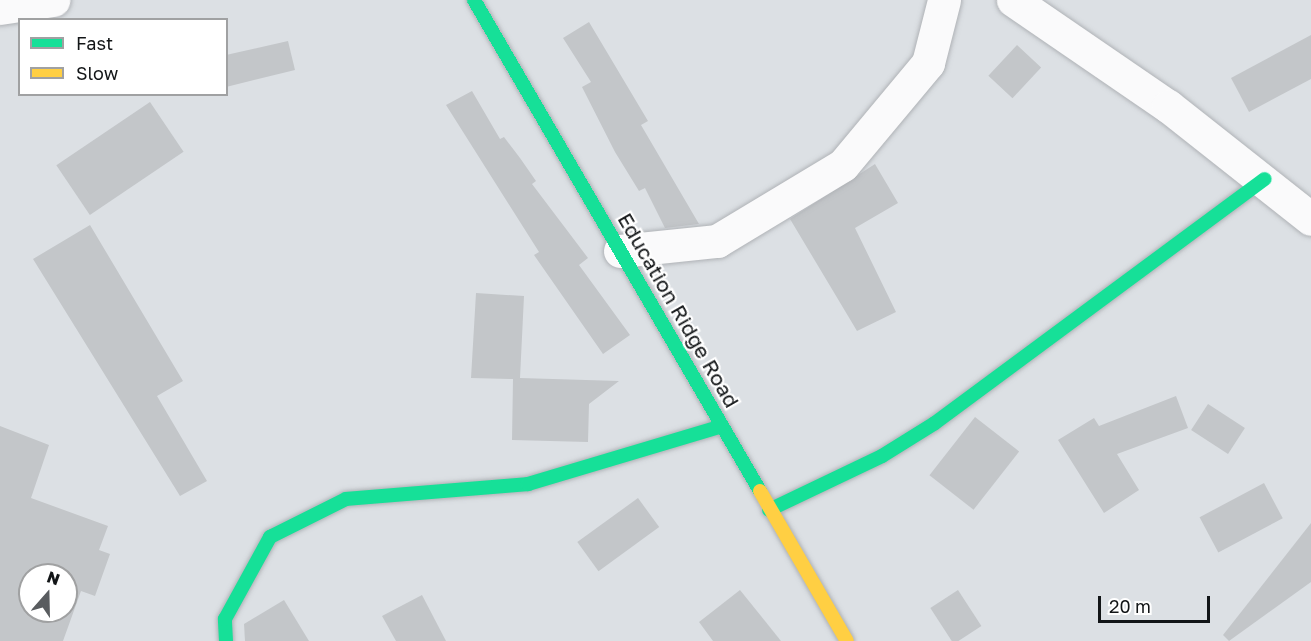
<!DOCTYPE html>
<html>
<head>
<meta charset="utf-8">
<style>
  body { margin:0 }
  #map { position:relative; width:1311px; height:641px; overflow:hidden; background:#dce0e4; font-family:"Golos Text",sans-serif }
  div>[style] { position:absolute }
  .building>* { inset:0; background:#c3c6c9; transform-origin:0 0 }
  .roads { filter:drop-shadow(0 0 2px #afb2b6) drop-shadow(0 0 2px #afb2b6) }
  .street>* { height:33px; margin:-16.5px; padding:0 16.5px; transform-origin:16.5px; border-radius:16.5px; background:#fafafb }
  .fast>* { height:14px; margin:-7px; padding:0 7px; transform-origin:7px; border-radius:7px; background:#16e098 }
  .slow>* { height:14px; margin:-7px; padding:0 7px; transform-origin:7px; border-radius:7px; background:#ffcf43 }
  span { translate:-50% -50%; white-space:nowrap; text-align:center; line-height:1.15; -webkit-text-stroke:4.5px #fff; paint-order:stroke }
  .street-label { font-size:21px; color:#121517 }
  .legend { position:absolute; left:18px; top:18px; width:210px; height:78px; box-sizing:border-box; background:#fff; border:2px solid #a0a1a2; margin:0; padding:8px 10px; list-style:none; font-size:18px; color:#121517 }
  .legend li { display:flex; align-items:center; gap:12px; height:30px }
  .legend b { width:30px; border:2px solid #a0a1a2 }
  .north { position:absolute; left:18px; top:563px; width:60px; height:60px; box-sizing:border-box; background:#fff; border:2px solid #a0a1a2; border-radius:50%; rotate:20deg; font-size:16px; font-weight:700; line-height:24px; text-align:center; color:#121517 }
  .north::after { content:''; display:block; margin:auto; width:21px; height:27px; background:#595c5f; clip-path:polygon(50% 0,100% 100%,50% 72%,0 100%) }
  .scale { position:absolute; left:1098px; top:596px; width:112px; height:27px; box-sizing:border-box; border:3px solid #121517; border-top:0; padding-left:8px; font-size:18px; line-height:21px; white-space:nowrap; color:#121517; -webkit-text-stroke:4px #fff; paint-order:stroke }
</style>
</head>
<body>
<div id="map">
  <div class="building">
    <div style="clip-path:polygon(589px 22px,648px 121px,641px 125px,699px 224px,665px 228px,645px 188px,639px 191px,615px 152px,582px 87px,591px 82px,563px 38px)"></div>
    <div style="clip-path:polygon(1311px 35px,1311px 79px,1249px 112px,1231px 78px)"></div>
    <div style="clip-path:polygon(288px 41px,295px 70px,226px 87px,226px 55px)"></div>
    <div style="left:1017px;top:45px;width:33px;height:42px;rotate:43deg"></div>
    <div style="clip-path:polygon(472px 91px,500px 139px,504px 137px,520px 158px,536px 181px,532px 184px,588px 258px,579px 265px,630px 335px,603px 354px,534px 255px,539px 252px,446px 105px)"></div>
    <div style="left:150px;top:102px;width:60px;height:113px;rotate:56deg"></div>
    <div style="clip-path:polygon(875px 164px,898px 203px,855px 228px,896px 312px,857px 331px,790px 219px)"></div>
    <div style="clip-path:polygon(90px 225px,183px 381px,157px 396px,207px 481px,180px 496px,33px 259px)"></div>
    <div style="clip-path:polygon(476px 293px,524px 296px,520px 378px,619px 381px,589px 404px,588px 442px,512px 440px,513px 379px,471px 378px)"></div>
    <div style="clip-path:polygon(1176px 396px,1188px 428px,1117px 454px,1139px 490px,1104px 513px,1058px 440px,1094px 418px,1099px 426px)"></div>
    <div style="left:1208px;top:404px;width:44px;height:31px;rotate:33deg"></div>
    <div style="left:975px;top:417px;width:56px;height:74px;rotate:38deg"></div>
    <div style="clip-path:polygon(evenodd,0 426px,49px 445px,31px 498px,108px 526px,99px 550px,110px 554px,95px 596px,81px 591px,63px 641px,0 641px,0 426px,30px 575px,66px 575px,66px 611px,30px 611px,30px 575px)"></div>
    <div style="left:1264px;top:483px;width:40px;height:73px;rotate:62deg"></div>
    <div style="left:638px;top:498px;width:36px;height:75px;rotate:54deg"></div>
    <div style="clip-path:polygon(1311px 523px,1311px 582px,1229px 641px,1223px 635px)"></div>
    <div style="clip-path:polygon(740px 590px,781px 641px,713px 641px,699px 622px)"></div>
    <div style="left:958px;top:590px;width:43px;height:33px;rotate:57deg"></div>
    <div style="clip-path:polygon(422px 595px,446px 641px,396px 641px,382px 616px)"></div>
    <div style="clip-path:polygon(284px 600px,309px 641px,245px 641px,244px 624px)"></div>
  </div>
  <div class="roads">
    <div class="street">
      <div style="left:1013px;top:0;width:188px;rotate:34.4deg"></div>
      <div style="left:1168px;top:106px;width:182px;rotate:38.3deg"></div>
      <div style="left:0;top:8px;width:54px;rotate:-8.6deg"></div>
      <div style="left:620px;top:251px;width:98px;rotate:-5.9deg"></div>
      <div style="left:717px;top:241px;width:147px;rotate:-31.1deg"></div>
      <div style="left:843px;top:165px;width:133px;rotate:-50.2deg"></div>
      <div style="left:928px;top:63px;width:65px;rotate:-75.7deg"></div>
    </div>
    <div class="fast">
      <div style="left:474px;top:0;width:568px;rotate:59.78deg"></div>
      <div style="left:769px;top:510px;width:125px;rotate:-25.5deg"></div>
      <div style="left:882px;top:456px;width:62px;rotate:-31.9deg"></div>
      <div style="left:935px;top:423px;width:410px;rotate:-36.5deg"></div>
      <div style="left:226px;top:641px;width:22px;rotate:-93deg"></div>
      <div style="left:225px;top:619px;width:94px;rotate:-61.2deg"></div>
      <div style="left:270px;top:537px;width:85px;rotate:-26.6deg"></div>
      <div style="left:346px;top:499px;width:183px;rotate:-4.7deg"></div>
      <div style="left:528px;top:484px;width:202px;rotate:-16.6deg"></div>
    </div>
    <div class="slow">
      <div style="left:760px;top:491px;width:173px;rotate:59.9deg"></div>
    </div>
  </div>
  <div class="street-label">
    <span style="left:679px;top:310px;rotate:60deg">Education Ridge Road</span>
  </div>
  <ul class="legend">
  <li><b style="height:8px;background:#16e098"></b>Fast</li>
  <li><b style="height:8px;background:#ffcf43"></b>Slow</li>
  </ul>
  <div class="north">N</div>
  <div class="scale">20 m</div>
</div>
</body>
</html>
